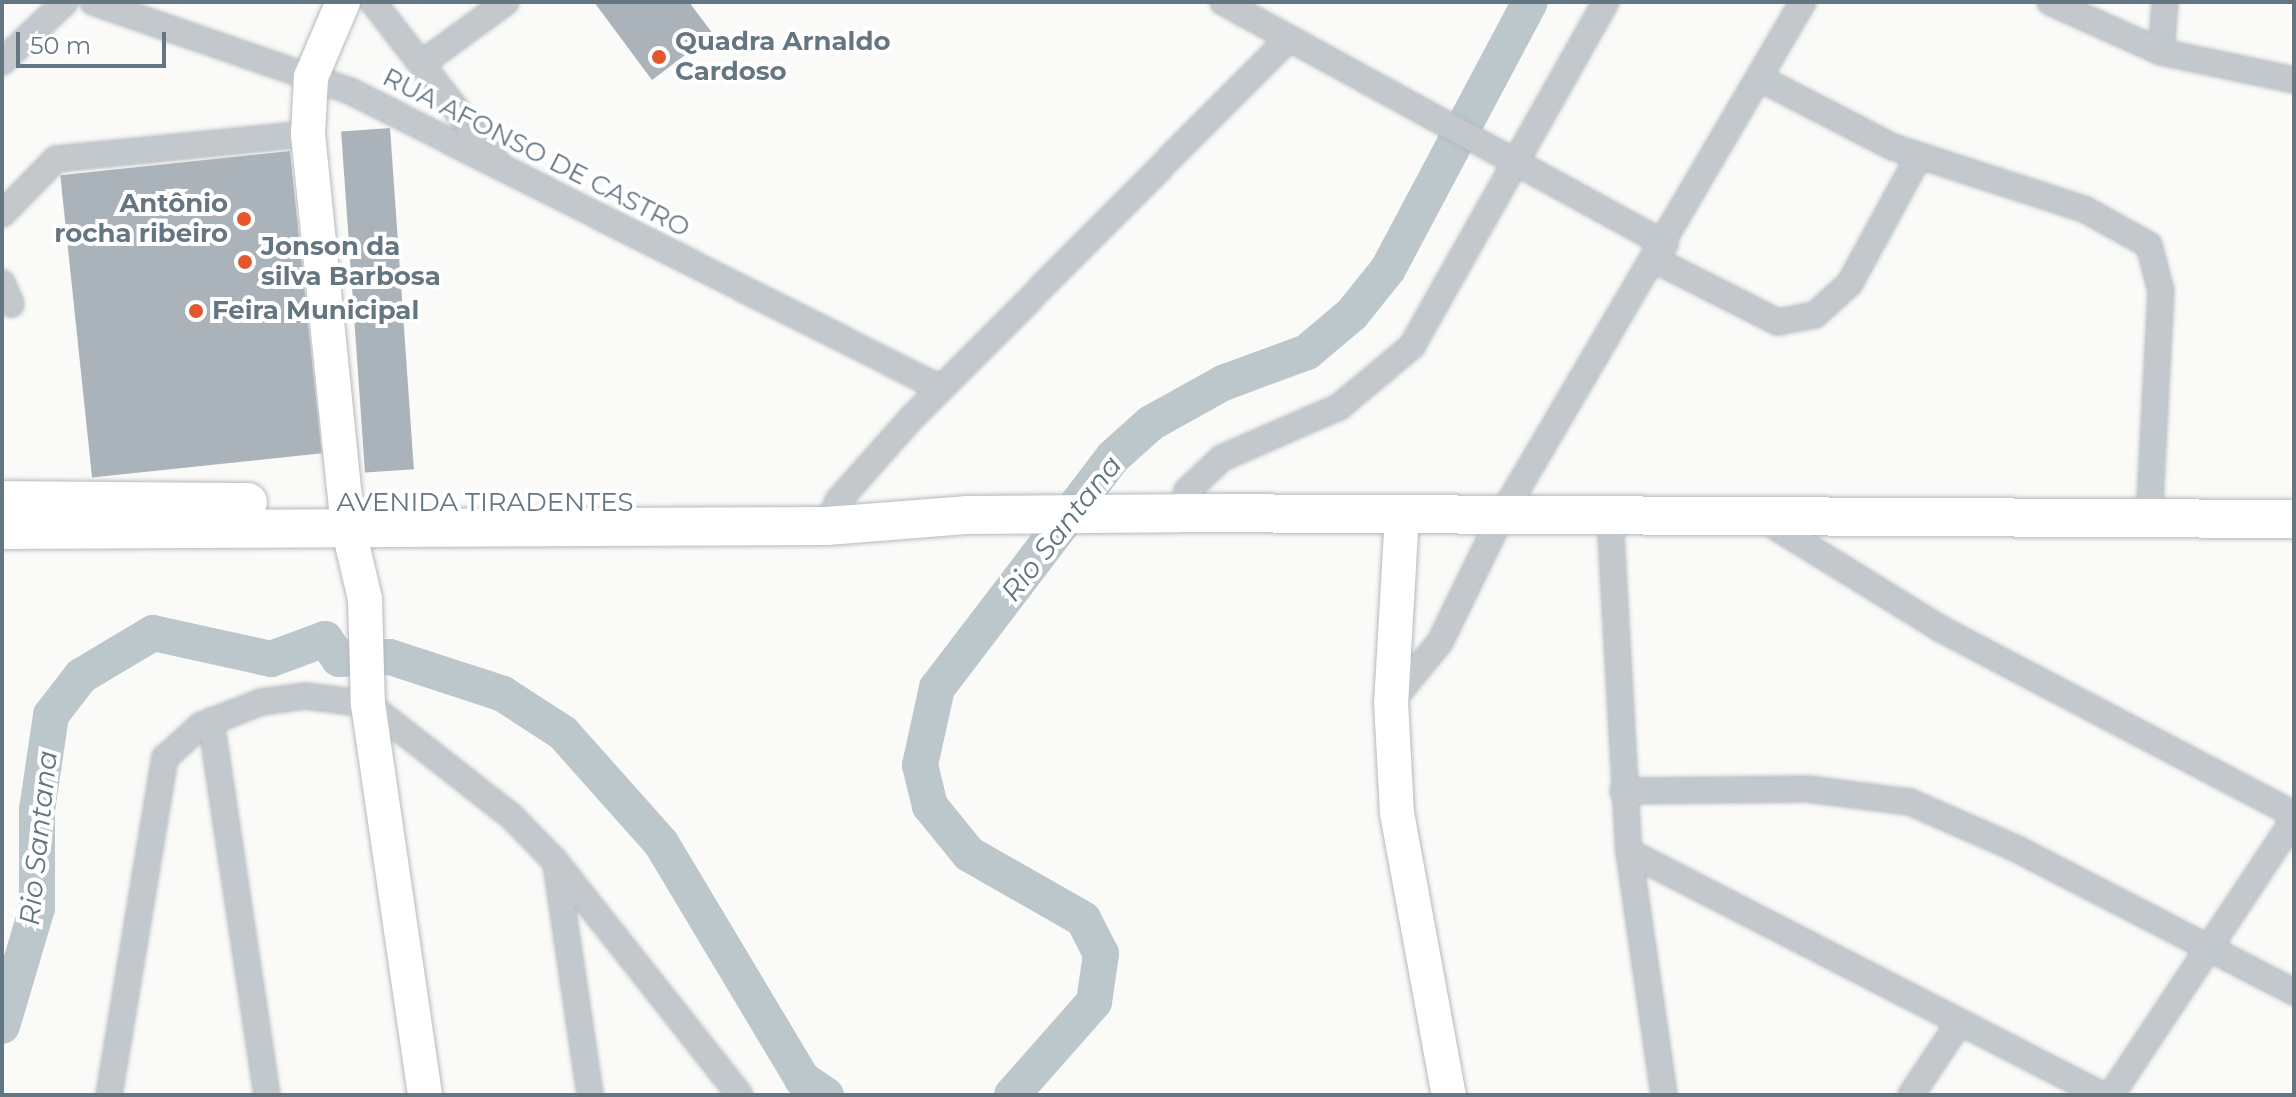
<!DOCTYPE html>
<html>
<head>
<meta charset="utf-8">
<style>
  body { margin:0 }
  #map { position:relative; width:2296px; height:1097px; overflow:hidden; background:#fafaf8; font-family:Montserrat,sans-serif }
  div>[style] { position:absolute }
  .river>* { height:36px; margin:-18px; padding:0 18px; transform-origin:18px; border-radius:18px; background:#bbc7cb }
  .building>* { inset:0; background:#aab3b9; transform-origin:0 0 }
  .roads { filter:drop-shadow(0 0 2px #b3babf) drop-shadow(0 0 2px #b3babf) }
  .street>* { height:24px; margin:-12px; padding:0 12px; transform-origin:12px; border-radius:12px; background:#c3c8cc }
  .secondary>* { height:34px; margin:-17px; padding:0 17px; transform-origin:17px; border-radius:17px; background:#fff }
  .primary>* { height:38px; margin:-19px; padding:0 19px; transform-origin:19px; border-radius:19px; background:#fff }
  .dots>* { width:22px; height:22px; translate:-50% -50%; box-sizing:border-box; border:4px solid #fff; border-radius:50% }
  span { translate:-50% -50%; white-space:nowrap; text-align:center; line-height:1.15; -webkit-text-stroke:8px #fff; paint-order:stroke }
  .poi-label { font-size:26px; color:#657683; font-weight:700 }
  .left { translate:0 -50%; text-align:left }
  .right { translate:-100% -50%; text-align:right }
  .street-label { font-size:26px; color:#657683 }
  .water-label { font-size:28px; color:#60757c; font-style:italic }
  .frame { position:absolute; inset:0; border:4px solid #657683; pointer-events:none }
  .scale { position:absolute; left:16px; top:32px; width:150px; height:36px; box-sizing:border-box; border:4px solid #657683; border-top:0; padding-left:10px; font-size:24px; line-height:28px; white-space:nowrap; color:#657683; -webkit-text-stroke:6px #fff; paint-order:stroke }
</style>
</head>
<body>
<div id="map">
  <div class="river">
    <div style="left:2px;top:1026px;width:123px;rotate:-73.5deg"></div>
    <div style="left:37px;top:908px;width:98px;rotate:-90deg"></div>
    <div style="left:37px;top:810px;width:96px;rotate:-81.6deg"></div>
    <div style="left:51px;top:715px;width:49px;rotate:-52.4deg"></div>
    <div style="left:81px;top:676px;width:84px;rotate:-30.8deg"></div>
    <div style="left:153px;top:633px;width:121px;rotate:12.4deg"></div>
    <div style="left:271px;top:659px;width:58px;rotate:-20.3deg"></div>
    <div style="left:325px;top:639px;width:24px;rotate:55deg"></div>
    <div style="left:339px;top:659px;width:51px;rotate:-2.2deg"></div>
    <div style="left:390px;top:657px;width:119px;rotate:18.1deg"></div>
    <div style="left:503px;top:694px;width:72px;rotate:33deg"></div>
    <div style="left:563px;top:733px;width:147px;rotate:48.3deg"></div>
    <div style="left:661px;top:843px;width:275px;rotate:59.1deg"></div>
    <div style="left:802px;top:1079px;width:29px;rotate:34deg"></div>
    <div style="left:1012px;top:1095px;width:124px;rotate:-48.6deg"></div>
    <div style="left:1094px;top:1002px;width:49px;rotate:-81.7deg"></div>
    <div style="left:1101px;top:954px;width:39px;rotate:-117deg"></div>
    <div style="left:1083px;top:919px;width:131px;rotate:-150.3deg"></div>
    <div style="left:969px;top:854px;width:62px;rotate:-129.1deg"></div>
    <div style="left:930px;top:806px;width:42px;rotate:-103.7deg"></div>
    <div style="left:920px;top:765px;width:79px;rotate:-77.6deg"></div>
    <div style="left:937px;top:688px;width:290px;rotate:-52.7deg"></div>
    <div style="left:1113px;top:457px;width:51px;rotate:-41.8deg"></div>
    <div style="left:1151px;top:423px;width:82px;rotate:-29.1deg"></div>
    <div style="left:1223px;top:383px;width:90px;rotate:-20.3deg"></div>
    <div style="left:1307px;top:352px;width:59px;rotate:-40.2deg"></div>
    <div style="left:1352px;top:314px;width:58px;rotate:-51.3deg"></div>
    <div style="left:1388px;top:269px;width:302px;rotate:-62deg"></div>
  </div>
  <div class="building">
    <div style="clip-path:polygon(594px 2px,689px 2px,713px 34px,652px 80px)"></div>
    <div style="left:390px;top:128px;width:342px;height:49px;rotate:86deg"></div>
    <div style="left:290px;top:151px;width:304px;height:231px;rotate:84deg"></div>
  </div>
  <div class="roads">
    <div class="street">
      <div style="left:93px;top:2px;width:272px;rotate:19.1deg"></div>
      <div style="left:350px;top:91px;width:661px;rotate:26.72deg"></div>
      <div style="left:373px;top:2px;width:202px;rotate:52.2deg"></div>
      <div style="left:1223px;top:2px;width:504px;rotate:28.7deg"></div>
      <div style="left:2050px;top:2px;width:122px;rotate:24.2deg"></div>
      <div style="left:2161px;top:52px;width:136px;rotate:11.9deg"></div>
      <div style="left:2161px;top:52px;width:50px;rotate:-85.4deg"></div>
      <div style="left:2px;top:62px;width:87px;rotate:-43.6deg"></div>
      <div style="left:421px;top:64px;width:105px;rotate:-36.1deg"></div>
      <div style="left:1763px;top:80px;width:146px;rotate:27.3deg"></div>
      <div style="left:1893px;top:147px;width:201px;rotate:18deg"></div>
      <div style="left:2084px;top:209px;width:74px;rotate:29deg"></div>
      <div style="left:2149px;top:245px;width:48px;rotate:75.4deg"></div>
      <div style="left:2161px;top:291px;width:228px;rotate:93deg"></div>
      <div style="left:2px;top:214px;width:77px;rotate:-45.5deg"></div>
      <div style="left:56px;top:159px;width:253px;rotate:-5.7deg"></div>
      <div style="left:1655px;top:260px;width:138px;rotate:26.8deg"></div>
      <div style="left:1778px;top:322px;width:38px;rotate:-11deg"></div>
      <div style="left:1815px;top:315px;width:47px;rotate:-42.4deg"></div>
      <div style="left:1850px;top:283px;width:142px;rotate:-61.5deg"></div>
      <div style="left:2px;top:283px;width:23px;rotate:67deg"></div>
      <div style="left:1180px;top:513px;width:23px;rotate:-72deg"></div>
      <div style="left:1187px;top:491px;width:48px;rotate:-43.3deg"></div>
      <div style="left:1222px;top:458px;width:128px;rotate:-23.6deg"></div>
      <div style="left:1339px;top:407px;width:95px;rotate:-39.9deg"></div>
      <div style="left:1412px;top:346px;width:395px;rotate:-60.6deg"></div>
      <div style="left:1610px;top:517px;width:336px;rotate:86.8deg"></div>
      <div style="left:1629px;top:852px;width:532px;rotate:27.19deg"></div>
      <div style="left:1763px;top:519px;width:209px;rotate:31.7deg"></div>
      <div style="left:1941px;top:629px;width:399px;rotate:27.7deg"></div>
      <div style="left:827px;top:526px;width:27px;rotate:-66deg"></div>
      <div style="left:838px;top:501px;width:104px;rotate:-48.5deg"></div>
      <div style="left:907px;top:423px;width:541px;rotate:-45.22deg"></div>
      <div style="left:1391px;top:702px;width:77px;rotate:-50.8deg"></div>
      <div style="left:1440px;top:642px;width:141px;rotate:-64deg"></div>
      <div style="left:1502px;top:515px;width:595px;rotate:-59.6deg"></div>
      <div style="left:211px;top:721px;width:378px;rotate:81.5deg"></div>
      <div style="left:1623px;top:791px;width:185px;rotate:-0.6deg"></div>
      <div style="left:1808px;top:789px;width:103px;rotate:7.3deg"></div>
      <div style="left:1910px;top:802px;width:117px;rotate:23.7deg"></div>
      <div style="left:2017px;top:849px;width:312px;rotate:27.3deg"></div>
      <div style="left:1629px;top:852px;width:246px;rotate:81.8deg"></div>
      <div style="left:556px;top:864px;width:233px;rotate:81.6deg"></div>
      <div style="left:109px;top:1095px;width:342px;rotate:-80.6deg"></div>
      <div style="left:165px;top:758px;width:47px;rotate:-42.4deg"></div>
      <div style="left:200px;top:726px;width:66px;rotate:-21.5deg"></div>
      <div style="left:261px;top:702px;width:44px;rotate:-7.8deg"></div>
      <div style="left:305px;top:696px;width:64px;rotate:7.2deg"></div>
      <div style="left:368px;top:704px;width:182px;rotate:38.1deg"></div>
      <div style="left:511px;top:816px;width:63px;rotate:45.6deg"></div>
      <div style="left:555px;top:861px;width:298px;rotate:51.7deg"></div>
      <div style="left:1911px;top:1095px;width:87px;rotate:-56.3deg"></div>
      <div style="left:2111px;top:1095px;width:330px;rotate:-56.4deg"></div>
    </div>
    <div class="secondary">
      <div style="left:343px;top:2px;width:82px;rotate:113.1deg"></div>
      <div style="left:311px;top:77px;width:57px;rotate:93deg"></div>
      <div style="left:308px;top:134px;width:395px;rotate:84.2deg"></div>
      <div style="left:348px;top:527px;width:74px;rotate:76.7deg"></div>
      <div style="left:365px;top:599px;width:105px;rotate:88.4deg"></div>
      <div style="left:368px;top:704px;width:395px;rotate:81.7deg"></div>
      <div style="left:1402px;top:514px;width:188px;rotate:93.3deg"></div>
      <div style="left:1391px;top:702px;width:111px;rotate:86.9deg"></div>
      <div style="left:1397px;top:813px;width:287px;rotate:79.6deg"></div>
    </div>
    <div class="primary">
      <div style="left:2px;top:500px;width:246px;rotate:0.5deg"></div>
      <div style="left:2px;top:530px;width:825px;rotate:-0.28deg"></div>
      <div style="left:827px;top:526px;width:139px;rotate:-4.5deg"></div>
      <div style="left:966px;top:515px;width:214px;rotate:-0.5deg"></div>
      <div style="left:1180px;top:513px;width:1114px;rotate:0.31deg"></div>
    </div>
  </div>
  <div class="dots">
    <div style="left:659px;top:57px;background:#e4572e"></div>
    <div style="left:244px;top:219px;background:#e4572e"></div>
    <div style="left:245px;top:262px;background:#e4572e"></div>
    <div style="left:196px;top:311px;background:#e4572e"></div>
  </div>
  <div class="poi-label">
    <span class="left" style="left:675px;top:57px">Quadra Arnaldo<br>Cardoso</span>
    <span class="right" style="left:228px;top:219px">Antônio<br>rocha ribeiro</span>
    <span class="left" style="left:261px;top:262px">Jonson da<br>silva Barbosa</span>
    <span class="left" style="left:212px;top:311px">Feira Municipal</span>
  </div>
  <div class="street-label">
    <span style="left:536px;top:153px;rotate:27deg">RUA AFONSO DE CASTRO</span>
    <span style="left:485px;top:503px">AVENIDA TIRADENTES</span>
  </div>
  <div class="water-label">
    <span style="left:1061px;top:528px;rotate:-52deg">Rio Santana</span>
    <span style="left:38px;top:838px;rotate:-84deg">Rio Santana</span>
  </div>
  <div class="frame"></div>
  <div class="scale">50 m</div>
</div>
</body>
</html>
